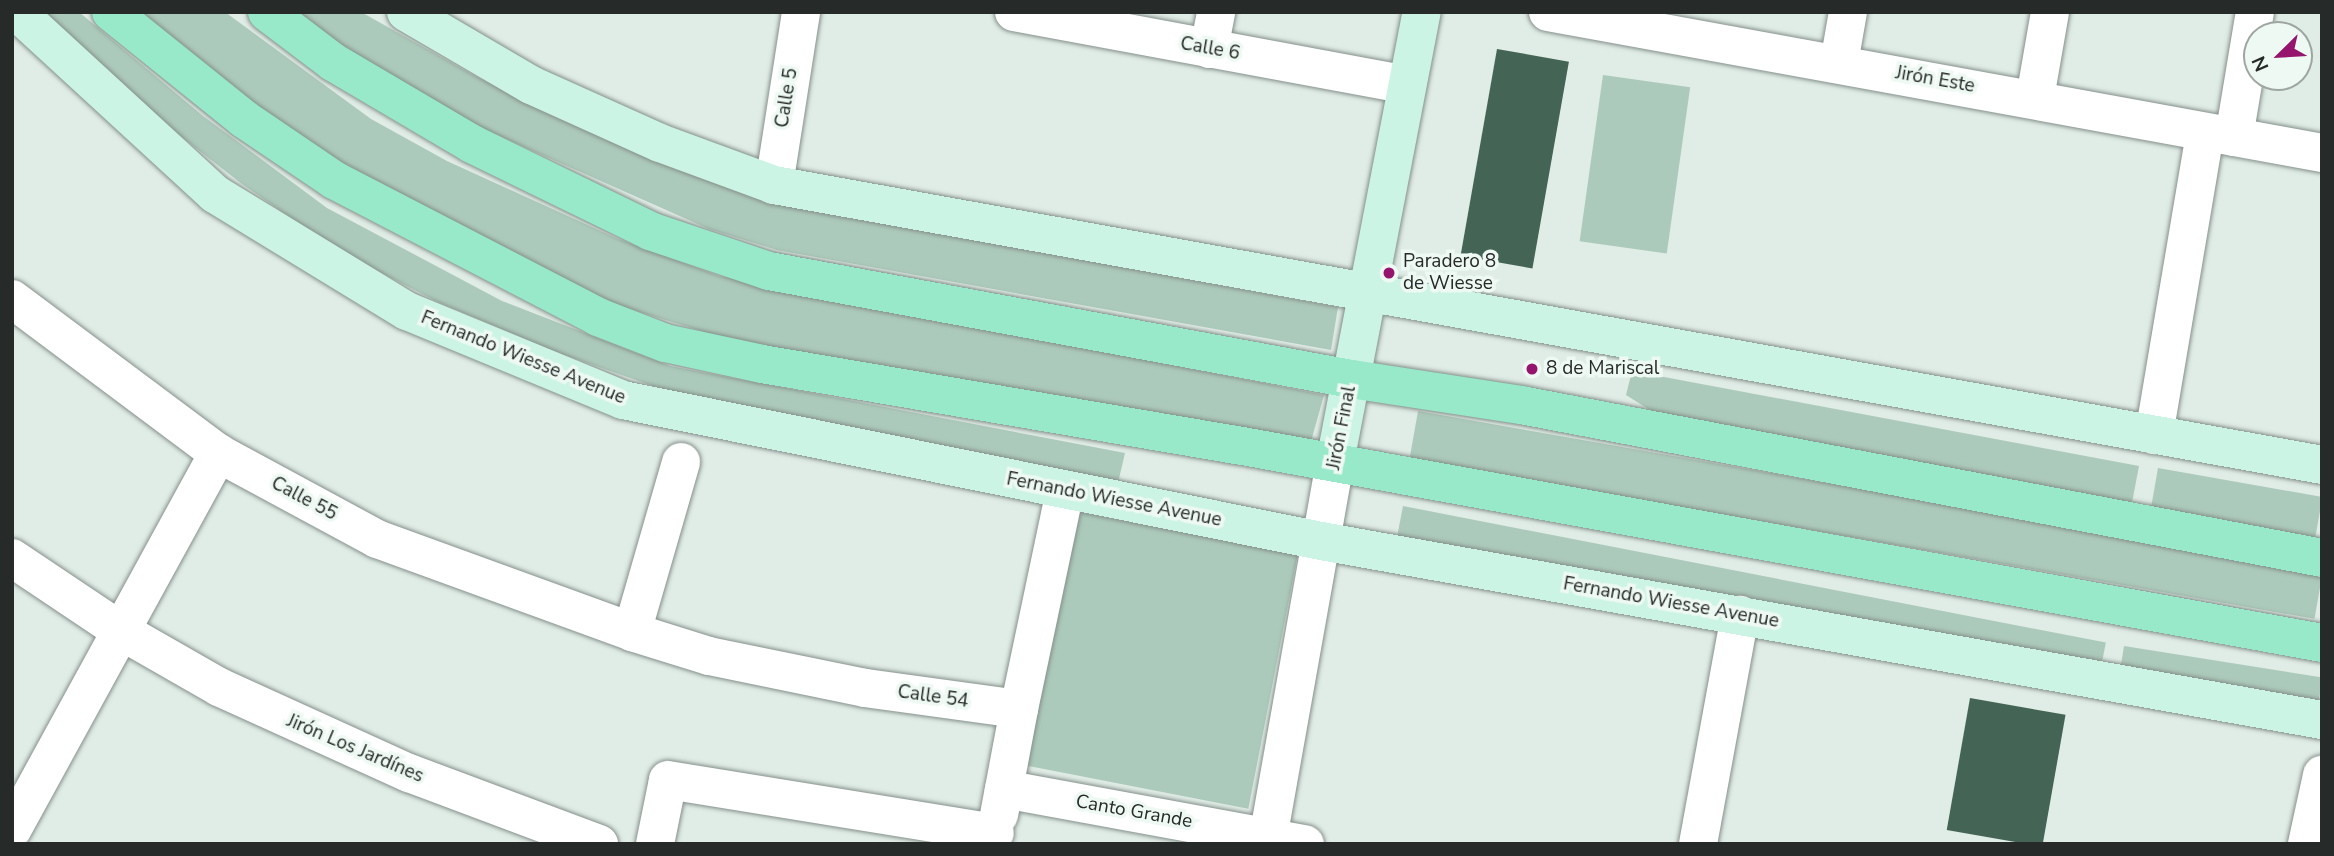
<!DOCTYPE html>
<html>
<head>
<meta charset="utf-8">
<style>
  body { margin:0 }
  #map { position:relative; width:2334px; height:856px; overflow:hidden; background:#e0ece6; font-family:"Nunito Sans",sans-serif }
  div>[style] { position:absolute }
  .green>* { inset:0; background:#accabb; transform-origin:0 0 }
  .building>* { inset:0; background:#446556; transform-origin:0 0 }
  .roads { filter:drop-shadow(0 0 2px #85908b) drop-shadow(0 0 2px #85908b) }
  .street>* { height:38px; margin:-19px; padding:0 19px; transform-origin:19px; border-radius:19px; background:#fff }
  .secondary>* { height:38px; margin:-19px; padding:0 19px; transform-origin:19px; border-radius:19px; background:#cbf4e5 }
  .primary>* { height:38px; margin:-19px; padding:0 19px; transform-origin:19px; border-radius:19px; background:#97e9ca }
  .dots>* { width:19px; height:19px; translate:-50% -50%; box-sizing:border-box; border:4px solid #eef9f3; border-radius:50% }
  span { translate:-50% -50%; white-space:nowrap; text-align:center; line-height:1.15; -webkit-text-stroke:7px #eef9f3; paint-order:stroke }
  .street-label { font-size:19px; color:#262a28 }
  .poi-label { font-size:19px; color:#262a28 }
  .left { translate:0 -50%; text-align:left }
  .frame { position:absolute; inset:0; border:14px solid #262a28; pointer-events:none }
  .north { position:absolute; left:2243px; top:21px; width:70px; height:70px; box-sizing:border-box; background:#eef9f3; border:2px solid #9ea6a2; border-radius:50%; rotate:246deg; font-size:19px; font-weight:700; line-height:28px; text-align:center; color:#262a28 }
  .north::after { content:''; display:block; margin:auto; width:24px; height:32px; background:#95146d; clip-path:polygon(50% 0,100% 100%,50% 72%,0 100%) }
</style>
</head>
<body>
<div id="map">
  <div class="green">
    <div style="clip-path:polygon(36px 12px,79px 12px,203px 116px,327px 208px,502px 301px,670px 366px,1125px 453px,1118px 483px,667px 391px,551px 350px,438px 302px,341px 252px,242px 184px,132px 98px)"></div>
    <div style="clip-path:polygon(138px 12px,225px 12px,371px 119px,447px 161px,616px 238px,719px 276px,1324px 395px,1310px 445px,744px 344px,620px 306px,497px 249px,304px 144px)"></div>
    <div style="clip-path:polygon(289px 12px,361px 12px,475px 76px,635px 152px,851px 217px,1338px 307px,1331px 350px,777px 250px,709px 229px,466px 121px,338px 48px)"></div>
    <div style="left:1603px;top:75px;width:88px;height:168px;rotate:8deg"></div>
    <div style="clip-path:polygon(1632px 371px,2139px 466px,2131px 508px,1664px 419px,1626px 395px)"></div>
    <div style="left:1418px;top:411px;width:919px;height:49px;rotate:10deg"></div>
    <div style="left:2158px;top:468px;width:167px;height:46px;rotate:10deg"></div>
    <div style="left:1403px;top:506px;width:716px;height:32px;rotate:11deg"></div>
    <div style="left:1069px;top:510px;width:233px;height:259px;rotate:11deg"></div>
    <div style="left:2124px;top:646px;width:201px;height:33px;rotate:9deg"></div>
  </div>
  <div class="building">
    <div style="left:1497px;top:49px;width:73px;height:210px;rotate:10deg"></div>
    <div style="left:1970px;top:698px;width:97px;height:134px;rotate:10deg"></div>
  </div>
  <div class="roads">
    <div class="street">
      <div style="left:1014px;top:12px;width:400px;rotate:10.5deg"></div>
      <div style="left:1548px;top:12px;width:787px;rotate:10.32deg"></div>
      <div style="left:1209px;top:49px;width:38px;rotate:-79deg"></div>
      <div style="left:1839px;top:63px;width:52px;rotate:-80deg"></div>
      <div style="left:2035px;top:98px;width:87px;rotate:-80.1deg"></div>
      <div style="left:2234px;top:137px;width:127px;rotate:-80.5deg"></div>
      <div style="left:774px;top:185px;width:175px;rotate:-81.1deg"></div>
      <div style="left:12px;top:299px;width:257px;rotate:36.8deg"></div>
      <div style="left:218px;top:453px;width:181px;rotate:28.4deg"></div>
      <div style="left:377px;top:539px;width:271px;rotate:20deg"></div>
      <div style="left:632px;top:632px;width:81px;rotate:17.3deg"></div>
      <div style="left:709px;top:656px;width:159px;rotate:11.6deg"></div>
      <div style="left:865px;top:688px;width:155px;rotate:7.8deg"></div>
      <div style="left:1019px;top:709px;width:223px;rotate:-78.1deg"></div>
      <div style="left:2154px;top:435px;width:307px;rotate:-80.4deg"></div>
      <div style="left:12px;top:558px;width:131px;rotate:33.8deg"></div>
      <div style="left:121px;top:631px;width:113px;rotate:29.7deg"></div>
      <div style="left:219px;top:687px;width:209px;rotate:24.4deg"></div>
      <div style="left:409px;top:773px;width:203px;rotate:20.5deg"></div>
      <div style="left:632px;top:632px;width:177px;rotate:-73.9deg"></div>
      <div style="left:1004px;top:789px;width:306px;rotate:10.4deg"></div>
      <div style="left:999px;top:815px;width:108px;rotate:-79.3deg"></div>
      <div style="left:12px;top:830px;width:430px;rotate:-61.3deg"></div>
      <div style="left:655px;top:844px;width:65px;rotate:-78.5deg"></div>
      <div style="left:668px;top:780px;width:331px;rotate:9.2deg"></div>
      <div style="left:1267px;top:844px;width:388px;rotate:-79.9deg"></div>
      <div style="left:1698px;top:844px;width:233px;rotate:-79.6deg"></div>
      <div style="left:2307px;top:844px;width:71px;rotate:-77.7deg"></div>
    </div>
    <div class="secondary">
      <div style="left:17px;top:12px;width:269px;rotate:42.6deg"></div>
      <div style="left:215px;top:194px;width:225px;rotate:31.4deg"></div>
      <div style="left:407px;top:311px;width:234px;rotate:22.4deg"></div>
      <div style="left:623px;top:400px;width:712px;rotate:11.42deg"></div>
      <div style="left:1321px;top:541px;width:1017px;rotate:10.14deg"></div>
      <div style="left:406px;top:12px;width:145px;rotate:30.3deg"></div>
      <div style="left:531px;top:85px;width:141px;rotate:24.2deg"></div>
      <div style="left:660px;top:143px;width:121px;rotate:20.2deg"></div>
      <div style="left:774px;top:185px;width:1573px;rotate:10.25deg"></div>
      <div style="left:1335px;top:462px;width:458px;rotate:-79.1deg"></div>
    </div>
    <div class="primary">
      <div style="left:111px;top:12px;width:171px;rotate:38.8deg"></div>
      <div style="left:244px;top:119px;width:109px;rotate:34.1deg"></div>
      <div style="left:334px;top:180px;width:297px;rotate:27.4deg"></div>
      <div style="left:598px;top:317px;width:72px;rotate:21.2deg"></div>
      <div style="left:665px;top:343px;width:99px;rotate:12.2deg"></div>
      <div style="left:762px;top:364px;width:482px;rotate:9.7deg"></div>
      <div style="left:1237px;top:445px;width:1103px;rotate:10.34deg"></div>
      <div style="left:267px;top:12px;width:83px;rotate:37.1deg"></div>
      <div style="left:333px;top:62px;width:161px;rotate:30.5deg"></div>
      <div style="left:472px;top:144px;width:198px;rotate:26deg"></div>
      <div style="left:650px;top:231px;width:126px;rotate:18.6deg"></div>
      <div style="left:769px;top:271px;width:592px;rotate:10.51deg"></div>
      <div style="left:1351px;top:379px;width:172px;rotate:8.7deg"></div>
      <div style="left:1521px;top:405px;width:815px;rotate:10.81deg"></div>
    </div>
  </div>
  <div class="dots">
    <div style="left:1389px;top:273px;background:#95146d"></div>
    <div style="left:1532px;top:369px;background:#95146d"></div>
  </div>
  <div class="street-label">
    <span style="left:1210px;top:49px;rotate:10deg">Calle 6</span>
    <span style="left:1935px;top:80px;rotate:10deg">Jirón Este</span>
    <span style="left:787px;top:98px;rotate:-81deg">Calle 5</span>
    <span style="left:523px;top:358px;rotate:22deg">Fernando Wiesse Avenue</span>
    <span style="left:1342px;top:428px;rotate:-79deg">Jirón Final</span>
    <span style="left:304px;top:499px;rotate:28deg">Calle 55</span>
    <span style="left:1114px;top:500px;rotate:11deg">Fernando Wiesse Avenue</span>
    <span style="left:1671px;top:603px;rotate:10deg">Fernando Wiesse Avenue</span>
    <span style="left:933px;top:697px;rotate:8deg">Calle 54</span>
    <span style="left:355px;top:749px;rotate:23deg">Jirón Los Jardínes</span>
    <span style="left:1134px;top:812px;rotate:10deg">Canto Grande</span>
  </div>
  <div class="poi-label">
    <span class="left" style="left:1403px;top:273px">Paradero 8<br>de Wiesse</span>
    <span class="left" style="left:1546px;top:369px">8 de Mariscal</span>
  </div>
  <div class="frame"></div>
  <div class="north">N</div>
</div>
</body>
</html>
